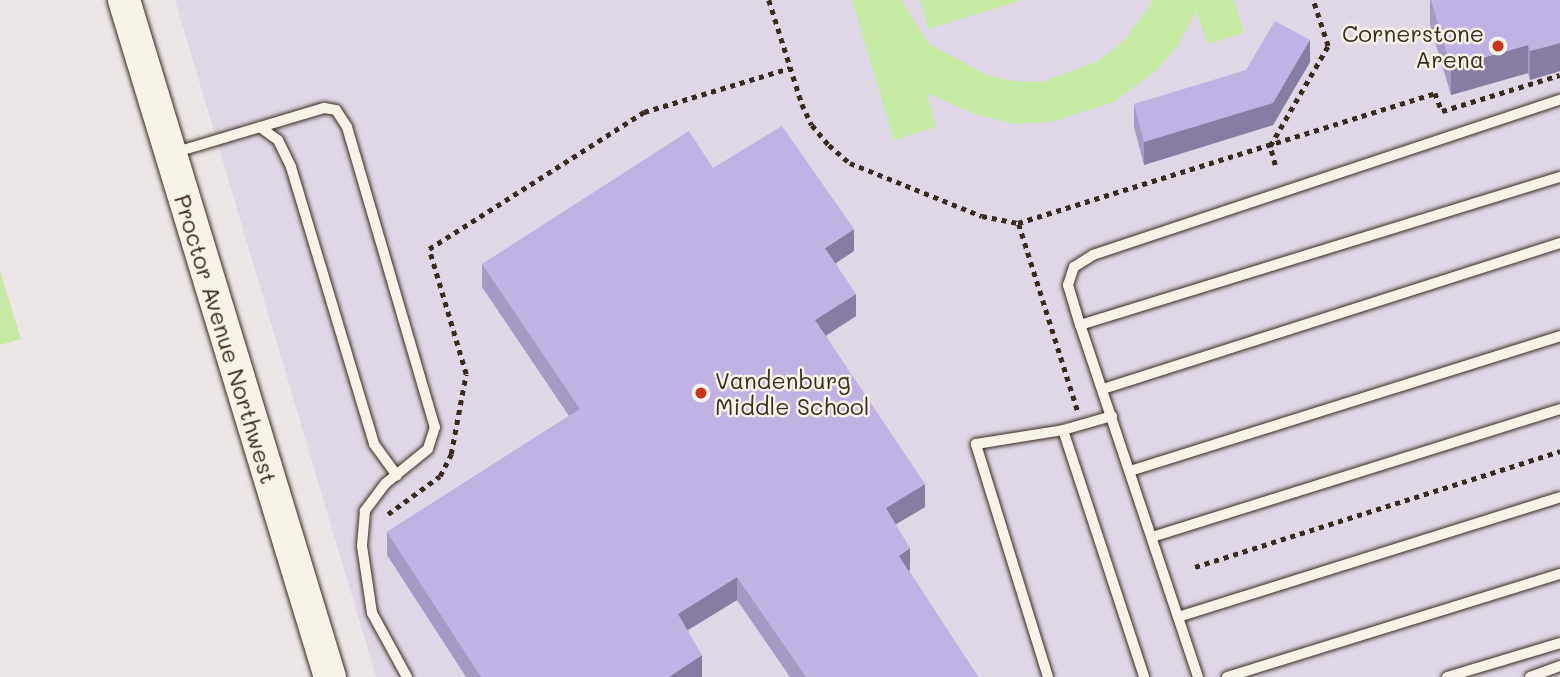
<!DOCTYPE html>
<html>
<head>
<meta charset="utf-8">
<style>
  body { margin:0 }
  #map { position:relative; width:1560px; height:677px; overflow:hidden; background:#ece6e7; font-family:Mali,sans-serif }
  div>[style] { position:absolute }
  .built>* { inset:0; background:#dfd7e6 }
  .green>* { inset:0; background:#c6eaa4 }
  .path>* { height:4.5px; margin-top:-2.25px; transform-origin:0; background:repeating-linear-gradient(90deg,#3b2a1e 0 5px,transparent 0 10px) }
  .roads { filter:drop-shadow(0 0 2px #3b2a1e) drop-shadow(0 0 2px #3b2a1e) }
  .lane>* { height:10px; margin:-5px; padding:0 5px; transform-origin:5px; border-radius:5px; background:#f7f3e8 }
  .secondary>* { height:32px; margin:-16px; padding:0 16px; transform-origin:16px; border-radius:16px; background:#f7f3e8 }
  .wall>* { inset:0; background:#a59ac4 }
  .shaded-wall>* { inset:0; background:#867da0 }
  .building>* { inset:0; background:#c0b3e4 }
  .dots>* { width:19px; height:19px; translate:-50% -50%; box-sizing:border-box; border:4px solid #f7f3e8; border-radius:50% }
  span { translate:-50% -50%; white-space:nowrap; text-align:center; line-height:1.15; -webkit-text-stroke:5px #f7f3e8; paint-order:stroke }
  .poi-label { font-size:23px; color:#3b2a1e }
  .right { translate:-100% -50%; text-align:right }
  .left { translate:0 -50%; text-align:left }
  .street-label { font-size:23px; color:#3b2a1e }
</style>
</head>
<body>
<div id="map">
  <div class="built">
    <div style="clip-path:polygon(175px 0,1560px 0,1560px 677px,376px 677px)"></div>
  </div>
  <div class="green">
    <div style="clip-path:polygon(852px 0,901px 0,928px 43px,989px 76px,1016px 81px,1043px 82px,1098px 61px,1125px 40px,1154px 0,1234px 0,1244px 33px,1208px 44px,1196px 11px,1177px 47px,1156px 71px,1114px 102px,1051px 122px,1015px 124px,974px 114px,927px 93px,936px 127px,894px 140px)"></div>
    <div style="clip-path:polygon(920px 0,1023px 0,928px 29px)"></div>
    <div style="clip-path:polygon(0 271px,21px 339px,0 345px)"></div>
  </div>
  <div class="path">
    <div style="left:769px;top:0;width:109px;rotate:72.4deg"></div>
    <div style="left:802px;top:104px;width:23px;rotate:65deg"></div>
    <div style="left:812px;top:125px;width:26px;rotate:50deg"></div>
    <div style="left:829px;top:145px;width:28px;rotate:41deg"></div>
    <div style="left:850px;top:163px;width:142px;rotate:21.9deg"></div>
    <div style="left:982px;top:216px;width:37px;rotate:11deg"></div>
    <div style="left:1275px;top:165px;width:20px;rotate:-105deg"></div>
    <div style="left:1270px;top:146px;width:116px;rotate:-59.9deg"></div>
    <div style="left:1328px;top:46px;width:48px;rotate:-108.1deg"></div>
    <div style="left:1077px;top:410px;width:196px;rotate:-107.5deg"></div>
    <div style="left:1018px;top:223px;width:437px;rotate:-17.3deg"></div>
    <div style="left:1435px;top:93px;width:19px;rotate:69deg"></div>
    <div style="left:1442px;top:111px;width:123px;rotate:-17deg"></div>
    <div style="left:388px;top:514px;width:64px;rotate:-36.2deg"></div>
    <div style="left:440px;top:476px;width:25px;rotate:-63deg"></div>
    <div style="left:451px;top:454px;width:81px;rotate:-79.4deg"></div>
    <div style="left:466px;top:374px;width:130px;rotate:-106.5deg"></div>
    <div style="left:429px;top:249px;width:255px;rotate:-32.5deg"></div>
    <div style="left:644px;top:112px;width:152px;rotate:-16.8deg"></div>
    <div style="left:1195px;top:567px;width:383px;rotate:-17.6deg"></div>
  </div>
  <div class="roads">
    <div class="lane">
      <div style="left:260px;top:127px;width:22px;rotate:36deg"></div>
      <div style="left:278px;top:140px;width:30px;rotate:64deg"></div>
      <div style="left:291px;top:167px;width:289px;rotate:73.3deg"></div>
      <div style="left:374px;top:444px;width:39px;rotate:54deg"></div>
      <div style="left:173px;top:153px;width:158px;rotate:-16.6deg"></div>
      <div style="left:324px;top:108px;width:12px;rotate:9deg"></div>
      <div style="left:336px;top:110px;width:20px;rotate:57deg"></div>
      <div style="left:347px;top:127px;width:313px;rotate:73.7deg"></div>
      <div style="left:435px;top:427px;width:23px;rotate:108deg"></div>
      <div style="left:428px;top:449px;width:55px;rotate:140.9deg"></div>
      <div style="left:385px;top:484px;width:34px;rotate:127deg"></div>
      <div style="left:365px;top:511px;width:35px;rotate:95deg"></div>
      <div style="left:362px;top:546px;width:68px;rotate:81.5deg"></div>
      <div style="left:372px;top:613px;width:73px;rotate:61.3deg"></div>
      <div style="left:1080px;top:325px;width:502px;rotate:-17.14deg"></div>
      <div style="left:1103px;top:389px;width:480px;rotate:-17.7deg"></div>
      <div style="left:1063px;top:430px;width:51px;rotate:-15.9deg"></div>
      <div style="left:1130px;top:471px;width:451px;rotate:-17.4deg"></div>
      <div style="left:1152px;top:537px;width:428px;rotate:-17.4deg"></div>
      <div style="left:1178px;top:617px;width:400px;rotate:-17.4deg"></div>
      <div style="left:1048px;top:677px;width:244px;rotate:-107.2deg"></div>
      <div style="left:976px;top:444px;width:88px;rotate:-9.1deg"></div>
      <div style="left:1063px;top:430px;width:260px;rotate:71.8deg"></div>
      <div style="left:1198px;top:677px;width:371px;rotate:-108.5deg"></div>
      <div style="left:1080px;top:325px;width:42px;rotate:-106.7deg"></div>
      <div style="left:1068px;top:285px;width:19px;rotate:-72deg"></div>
      <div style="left:1074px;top:267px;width:22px;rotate:-32deg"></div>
      <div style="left:1093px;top:255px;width:492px;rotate:-18.4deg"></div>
      <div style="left:1227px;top:677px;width:349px;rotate:-17.2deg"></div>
      <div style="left:1447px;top:677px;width:118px;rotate:-16.7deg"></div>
      <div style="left:1530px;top:677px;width:32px;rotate:-20deg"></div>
    </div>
    <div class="secondary">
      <div style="left:124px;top:0;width:708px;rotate:73.08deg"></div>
    </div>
  </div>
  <div class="wall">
    <div style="clip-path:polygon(1430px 0,1560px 0,1560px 71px,1530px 80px,1528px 73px,1451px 95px,1430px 25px)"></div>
    <div style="clip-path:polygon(1310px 62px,1273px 125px,1144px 165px,1134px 127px,1134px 104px)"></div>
    <div style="clip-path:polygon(854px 251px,836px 263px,856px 316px,826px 336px,925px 507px,896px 524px,910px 570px,909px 571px,978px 677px,790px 677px,737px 600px,688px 630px,702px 677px,466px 677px,387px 555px,387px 532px,569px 416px,482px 287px,482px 264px)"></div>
  </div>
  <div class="shaded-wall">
    <div style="clip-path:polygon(1310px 40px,1310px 62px,1273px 125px,1144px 165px,1144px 142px)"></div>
    <div style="clip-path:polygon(1560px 43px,1560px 71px,1530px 80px,1530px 51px)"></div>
    <div style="clip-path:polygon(1528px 45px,1528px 73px,1451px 95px,1451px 67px)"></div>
    <div style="clip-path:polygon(854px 229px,854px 251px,825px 270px,825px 248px)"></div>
    <div style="clip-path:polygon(856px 294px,856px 316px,815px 342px,815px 320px)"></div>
    <div style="clip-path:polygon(925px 484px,925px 507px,886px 530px,886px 508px)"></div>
    <div style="clip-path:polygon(910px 548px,910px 570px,899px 579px,899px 556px)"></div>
    <div style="clip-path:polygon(737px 577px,737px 600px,678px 636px,678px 614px)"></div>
    <div style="clip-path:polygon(702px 655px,702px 677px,669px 677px)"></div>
  </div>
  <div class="building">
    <div style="clip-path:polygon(1431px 0,1560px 0,1560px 43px,1530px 51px,1528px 45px,1451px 67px)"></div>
    <div style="clip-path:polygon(1275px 21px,1310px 40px,1273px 103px,1144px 142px,1134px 104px,1246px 70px)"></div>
    <div style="clip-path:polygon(782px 126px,854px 229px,825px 248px,856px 294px,815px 320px,925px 484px,886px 508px,910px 548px,899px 556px,978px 677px,806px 677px,737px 577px,678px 614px,702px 655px,669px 677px,481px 677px,387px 532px,580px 409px,482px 264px,689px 131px,713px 168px)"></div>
  </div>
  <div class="dots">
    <div style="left:1498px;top:46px;background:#c8321e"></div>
    <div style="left:701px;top:393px;background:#c8321e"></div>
  </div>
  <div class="poi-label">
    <span class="right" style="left:1484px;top:46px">Cornerstone<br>Arena</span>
    <span class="left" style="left:715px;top:393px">Vandenburg<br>Middle School</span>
  </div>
  <div class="street-label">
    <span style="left:226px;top:339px;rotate:73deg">Proctor Avenue Northwest</span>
  </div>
</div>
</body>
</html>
